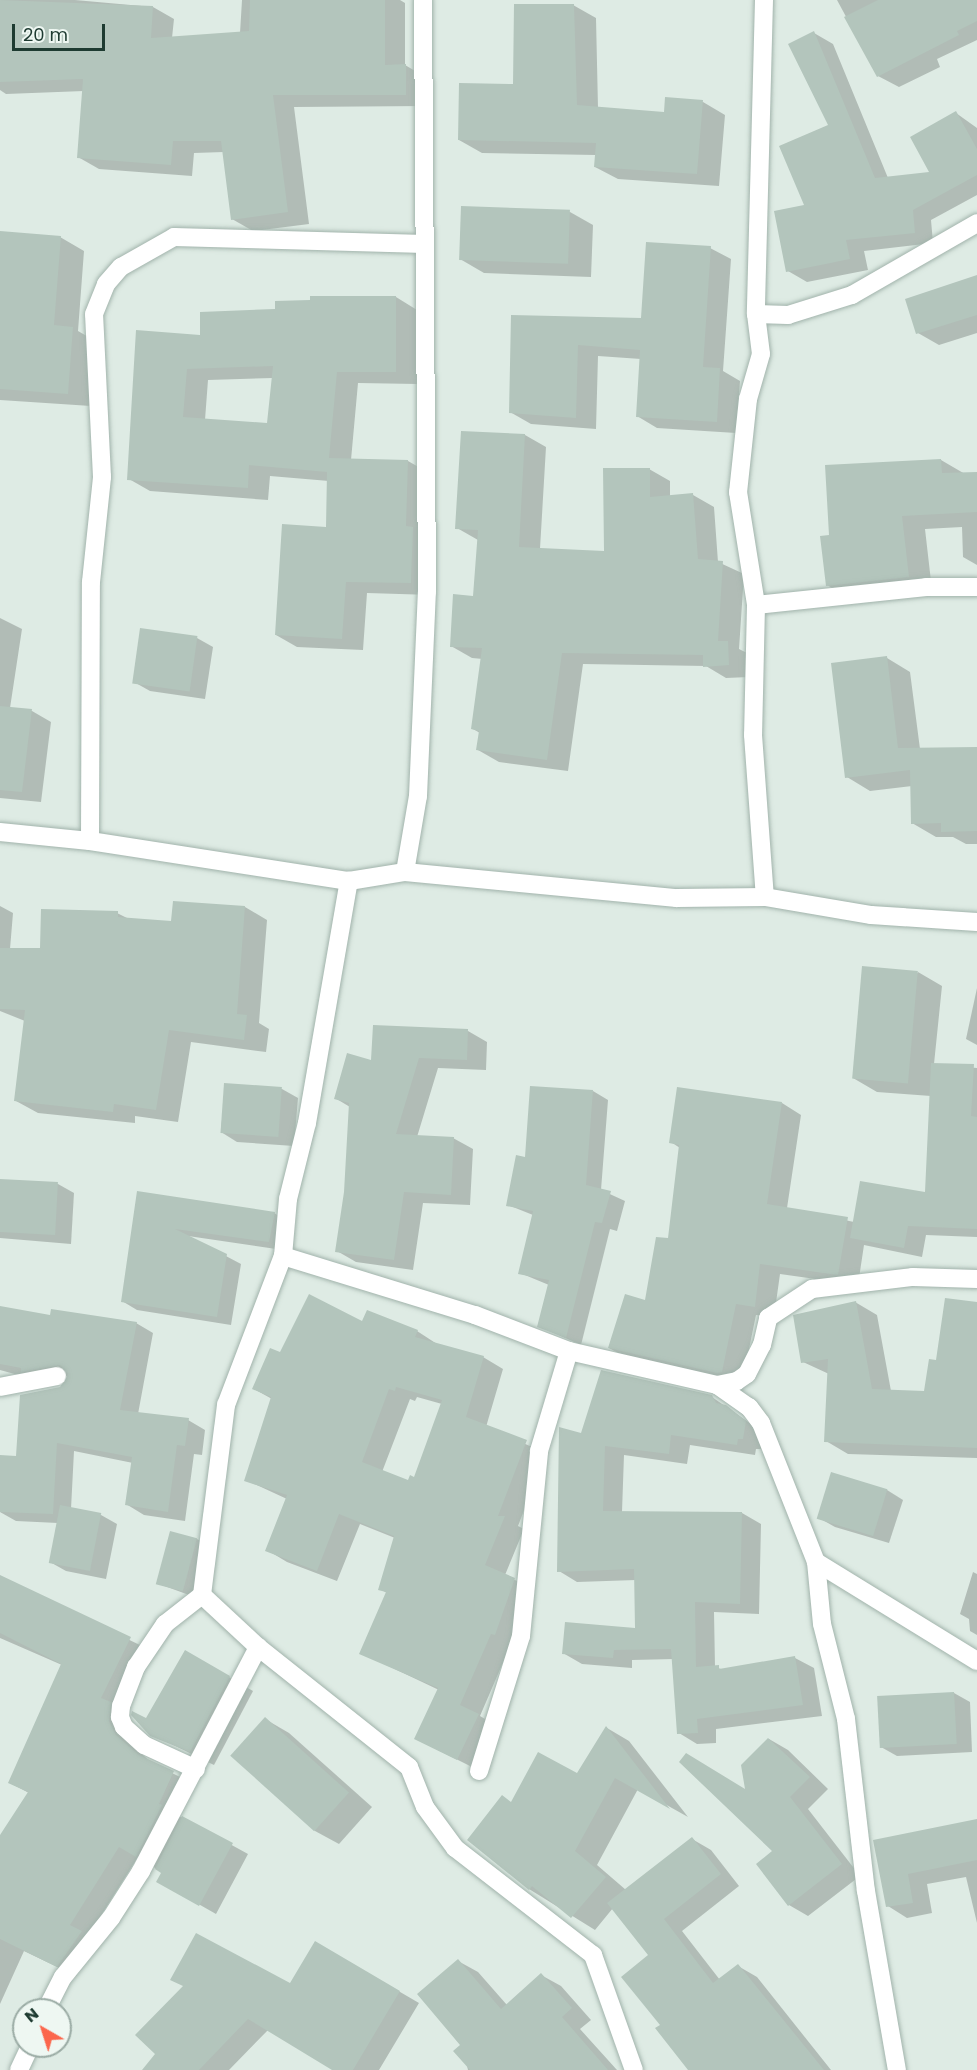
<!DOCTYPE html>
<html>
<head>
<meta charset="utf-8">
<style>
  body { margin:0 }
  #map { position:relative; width:977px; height:2070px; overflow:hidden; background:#deebe4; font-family:Poppins,sans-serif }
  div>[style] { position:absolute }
  .shadow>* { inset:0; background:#0003 }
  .building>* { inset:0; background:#b3c5bc; transform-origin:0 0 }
  .roads { filter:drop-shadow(0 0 2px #a1b3ab) drop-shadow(0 0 2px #a1b3ab) }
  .minor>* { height:18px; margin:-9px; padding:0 9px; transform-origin:9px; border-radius:9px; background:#fff }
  span { translate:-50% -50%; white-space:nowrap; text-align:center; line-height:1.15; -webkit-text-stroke:4.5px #eef7f2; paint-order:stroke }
  .north { position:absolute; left:12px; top:1998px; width:60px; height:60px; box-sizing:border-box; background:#eef7f2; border:2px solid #9baca5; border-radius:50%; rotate:321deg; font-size:16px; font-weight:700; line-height:24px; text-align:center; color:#1e3b31 }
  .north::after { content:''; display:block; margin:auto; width:21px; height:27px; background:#fb664c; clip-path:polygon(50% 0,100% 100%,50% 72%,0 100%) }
  .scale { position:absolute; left:12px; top:24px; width:93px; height:27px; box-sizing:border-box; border:3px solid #1e3b31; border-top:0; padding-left:8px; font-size:18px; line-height:21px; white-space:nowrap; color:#1e3b31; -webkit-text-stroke:4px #eef7f2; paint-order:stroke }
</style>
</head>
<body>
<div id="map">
  <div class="shadow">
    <div style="clip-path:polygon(0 0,75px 0,153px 7px,174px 19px,172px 38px,240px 33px,242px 0,400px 0,405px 3px,405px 65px,427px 78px,426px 106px,294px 107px,309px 224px,253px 231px,232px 219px,224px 152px,194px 153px,192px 176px,99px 169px,78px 157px,84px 91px,6px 94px,0 90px)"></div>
    <div style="clip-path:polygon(837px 0,977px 0,977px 40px,937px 59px,940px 67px,899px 87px,878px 76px)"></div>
    <div style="clip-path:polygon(573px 5px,596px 18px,598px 108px,666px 113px,703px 102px,725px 115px,719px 186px,618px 179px,595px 167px,596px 155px,482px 153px,459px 140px,515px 86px)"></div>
    <div style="clip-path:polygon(814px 33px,833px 44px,888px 178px,931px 173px,956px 113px,977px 128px,977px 195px,931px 220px,933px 243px,864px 251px,868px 270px,807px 282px,788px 271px,830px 126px)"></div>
    <div style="clip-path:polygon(570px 212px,593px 225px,591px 277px,484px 273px,460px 259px)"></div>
    <div style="clip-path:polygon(0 233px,60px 237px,84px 251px,78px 331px,97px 342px,91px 406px,0 400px)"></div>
    <div style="clip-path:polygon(710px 248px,731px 259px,723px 371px,740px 381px,736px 433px,657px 428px,637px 416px,641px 359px,598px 356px,596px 429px,531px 424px,510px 412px,512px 317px,643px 320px)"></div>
    <div style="clip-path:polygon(977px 277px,977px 333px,939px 345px,918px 333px)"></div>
    <div style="clip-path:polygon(evenodd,311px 297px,396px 297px,417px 310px,417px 384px,358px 383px,351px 460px,408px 461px,429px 473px,432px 595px,367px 593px,363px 650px,297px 647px,276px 635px,328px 528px,329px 481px,270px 476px,268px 500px,150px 491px,129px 479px,202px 337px,311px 302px,311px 297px,273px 378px,269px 424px,205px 420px,208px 380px,273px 378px)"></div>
    <div style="clip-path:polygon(462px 433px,525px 435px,546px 447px,540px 549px,605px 553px,649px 469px,670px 481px,670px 497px,693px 495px,714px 507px,718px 562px,744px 574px,739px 649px,749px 654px,749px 677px,726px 678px,706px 666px,583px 664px,568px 771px,499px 762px,478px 750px,480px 733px,473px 729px,483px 659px,472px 658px,451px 646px,474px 597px,478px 540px,457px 528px)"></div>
    <div style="clip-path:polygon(941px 460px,965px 474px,977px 474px,977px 565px,963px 557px,962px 527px,925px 529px,932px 590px,851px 599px,827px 585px,830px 536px)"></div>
    <div style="clip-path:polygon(0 618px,22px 629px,10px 708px,32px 711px,51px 722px,41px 802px,0 798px)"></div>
    <div style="clip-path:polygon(141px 630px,197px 638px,213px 647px,205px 699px,150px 691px,134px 682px)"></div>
    <div style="clip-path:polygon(887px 658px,910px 672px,920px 749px,977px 748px,977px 844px,966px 844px,953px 837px,936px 837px,912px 823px,912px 786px,870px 791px,847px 777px)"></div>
    <div style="clip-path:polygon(0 906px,13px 913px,10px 949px,41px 950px,117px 913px,129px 919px,173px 922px,245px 907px,267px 920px,259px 1023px,269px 1029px,266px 1052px,191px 1042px,178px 1122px,135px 1116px,135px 1123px,38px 1113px,16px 1101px,25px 1021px,0 1011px)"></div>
    <div style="clip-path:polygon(918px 972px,942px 986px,934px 1064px,977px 1068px,977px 1237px,926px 1235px,922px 1257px,864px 1245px,858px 1285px,780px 1274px,774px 1317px,756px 1315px,742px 1383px,629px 1359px,609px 1348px,647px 1302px,669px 1240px,680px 1148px,671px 1142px,782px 1103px,801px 1115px,787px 1208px,854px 1222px,926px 1194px,931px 1096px,877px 1092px,853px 1078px)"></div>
    <div style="clip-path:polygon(977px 988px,977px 1045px,966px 1039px)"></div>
    <div style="clip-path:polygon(374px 1027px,468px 1031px,487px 1042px,486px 1070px,438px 1068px,417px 1137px,453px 1138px,473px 1149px,470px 1205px,423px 1203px,413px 1270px,356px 1262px,337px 1251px,345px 1192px,350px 1107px,335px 1098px,372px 1062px)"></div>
    <div style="clip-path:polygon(225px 1085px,282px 1089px,298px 1098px,294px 1146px,237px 1142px,221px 1132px)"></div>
    <div style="clip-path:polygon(593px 1091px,608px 1100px,601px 1190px,625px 1201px,617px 1231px,610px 1229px,581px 1345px,538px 1326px,549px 1285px,520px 1273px,533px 1215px,508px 1205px,527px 1159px)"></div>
    <div style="clip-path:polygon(0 1180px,58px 1184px,74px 1193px,71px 1244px,0 1238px)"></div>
    <div style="clip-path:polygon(138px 1193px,274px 1213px,289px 1222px,283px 1250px,188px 1236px,241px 1264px,231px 1325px,137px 1310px,122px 1301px)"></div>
    <div style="clip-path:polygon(855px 1302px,877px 1315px,891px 1391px,926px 1393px,937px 1362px,977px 1304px,977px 1458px,848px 1454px,826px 1441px,829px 1374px,803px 1362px)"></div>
    <div style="clip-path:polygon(0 1308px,51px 1317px,136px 1323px,153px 1333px,138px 1414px,188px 1420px,205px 1430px,202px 1455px,194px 1454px,185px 1521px,144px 1515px,126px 1504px,133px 1463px,74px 1451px,71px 1509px,101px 1515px,117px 1524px,106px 1579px,66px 1571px,50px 1562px,58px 1523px,16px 1521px,0 1512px,0 1488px,69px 1376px,40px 1381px,0 1370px)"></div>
    <div style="clip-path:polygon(evenodd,363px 1323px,417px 1331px,437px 1344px,483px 1357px,503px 1369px,486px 1427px,546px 1453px,518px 1526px,524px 1529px,505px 1575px,535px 1590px,515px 1645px,511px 1644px,480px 1716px,498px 1727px,478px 1770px,416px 1739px,439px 1690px,361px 1653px,387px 1593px,380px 1589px,395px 1538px,360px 1524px,337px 1581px,287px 1562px,267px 1550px,287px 1499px,246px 1480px,272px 1399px,254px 1389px,281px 1354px,363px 1323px,417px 1397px,442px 1404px,415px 1479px,408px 1482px,382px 1472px,410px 1399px,415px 1401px,417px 1397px)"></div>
    <div style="clip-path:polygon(712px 1397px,764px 1433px,761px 1449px,756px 1449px,755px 1455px,690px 1445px,687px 1464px,624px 1455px,622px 1512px,742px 1513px,761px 1524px,759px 1614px,714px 1612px,715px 1667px,724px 1670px,795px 1658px,814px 1668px,822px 1716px,716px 1729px,716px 1743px,697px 1744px,679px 1733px,674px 1659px,632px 1660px,632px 1668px,582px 1664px,563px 1653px,637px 1629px,636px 1580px,577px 1582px,559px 1571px,582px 1435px)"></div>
    <div style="clip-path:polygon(832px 1474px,887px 1490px,903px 1500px,889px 1543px,835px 1527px,819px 1518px)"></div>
    <div style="clip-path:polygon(171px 1533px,197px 1539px,213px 1548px,200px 1599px,159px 1584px)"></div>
    <div style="clip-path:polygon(973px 1572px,977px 1574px,977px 1635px,970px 1631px,969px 1619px,960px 1614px)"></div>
    <div style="clip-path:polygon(0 1577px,148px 1649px,119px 1708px,135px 1748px,152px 1763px,192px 1783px,177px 1815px,248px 1854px,216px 1914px,158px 1881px,163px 1873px,138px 1857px,88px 1936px,99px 1943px,76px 1976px,24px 1951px,0 2004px,0 1838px,29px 1793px,10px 1783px,62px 1665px,0 1638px)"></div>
    <div style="clip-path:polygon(186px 1652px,253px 1691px,214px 1765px,151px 1734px,147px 1720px)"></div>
    <div style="clip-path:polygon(954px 1693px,970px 1702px,972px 1752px,897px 1756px,881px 1747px)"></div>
    <div style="clip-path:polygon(265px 1719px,289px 1733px,372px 1807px,339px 1844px,315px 1831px)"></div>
    <div style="clip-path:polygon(607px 1728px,629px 1741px,688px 1817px,638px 1789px,597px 1865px,626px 1890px,692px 1839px,711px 1850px,739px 1886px,682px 1931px,720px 1980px,738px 1966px,757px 1977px,831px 2070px,691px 2070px,662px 2025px,650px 1955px,613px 1908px,595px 1930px,529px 1889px,512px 1803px,578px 1775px)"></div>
    <div style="clip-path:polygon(769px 1739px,788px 1750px,828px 1789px,808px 1809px,860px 1876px,808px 1916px,789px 1905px,775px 1851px,747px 1791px)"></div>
    <div style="clip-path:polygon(977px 1821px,977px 1923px,966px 1877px,927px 1884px,932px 1913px,907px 1918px,888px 1906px,875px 1841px)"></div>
    <div style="clip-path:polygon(316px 1943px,419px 2003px,379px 2070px,335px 2070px,268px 2030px,229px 2070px,144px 2070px,291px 1985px)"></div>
    <div style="clip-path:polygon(458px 1961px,478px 1972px,507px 2005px,541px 1975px,561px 1986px,591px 2020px,580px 2029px,617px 2070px,468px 2070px,462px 2045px)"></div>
  </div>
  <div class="building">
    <div style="clip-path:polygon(0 0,153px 6px,151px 38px,249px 31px,250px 0,385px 0,385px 65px,406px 64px,406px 95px,273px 95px,288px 212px,231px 220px,221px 141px,173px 141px,171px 165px,77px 158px,83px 79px,0 82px)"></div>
    <div style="clip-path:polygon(878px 0,977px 0,977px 21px,957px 31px,959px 35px,877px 77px,844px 17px)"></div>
    <div style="clip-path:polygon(514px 4px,574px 4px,577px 105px,664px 112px,665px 97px,703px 100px,697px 174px,594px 167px,596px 143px,458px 140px,459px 83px,513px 84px)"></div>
    <div style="clip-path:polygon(814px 31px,875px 178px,929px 172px,910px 137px,956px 111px,977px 149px,977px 175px,913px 210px,915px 233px,846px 240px,850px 259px,786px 272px,774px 211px,804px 205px,779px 146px,828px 125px,788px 44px)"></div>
    <div style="left:461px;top:206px;width:109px;height:54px;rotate:2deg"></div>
    <div style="clip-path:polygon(0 231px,61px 236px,54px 325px,73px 327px,68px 394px,0 389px)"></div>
    <div style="clip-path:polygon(646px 242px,711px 246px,703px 367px,720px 368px,717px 422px,636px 417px,640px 350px,578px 345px,576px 418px,509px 413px,511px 315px,641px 318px)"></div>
    <div style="clip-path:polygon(977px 275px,977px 315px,916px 334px,905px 299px)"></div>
    <div style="clip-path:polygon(evenodd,310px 296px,396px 296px,396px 372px,337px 372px,329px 458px,408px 460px,406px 526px,413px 527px,411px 583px,346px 582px,342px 639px,275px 635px,282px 524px,326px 527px,327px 472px,249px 465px,248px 488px,127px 480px,136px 330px,200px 335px,200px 312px,275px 309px,275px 301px,310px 300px,310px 296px,273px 366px,267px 423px,183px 417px,187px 369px,273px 366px)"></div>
    <div style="clip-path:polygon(461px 431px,525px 434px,519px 547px,604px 551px,603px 468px,650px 468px,650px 497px,693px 493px,698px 559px,723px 561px,718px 641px,728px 641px,729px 665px,703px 667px,703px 655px,562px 653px,547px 760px,476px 750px,479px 731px,471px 729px,482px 648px,450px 647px,453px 594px,473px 596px,478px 530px,455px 529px)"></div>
    <div style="clip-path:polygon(941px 459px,942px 473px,977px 472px,977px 512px,902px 516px,909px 577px,826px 586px,820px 536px,829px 535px,825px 465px)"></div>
    <div style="left:140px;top:628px;width:58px;height:56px;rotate:8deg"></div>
    <div style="clip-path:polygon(887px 656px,898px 748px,977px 747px,977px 831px,941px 832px,941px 823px,911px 824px,910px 770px,845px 778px,831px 663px)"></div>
    <div style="clip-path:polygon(0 706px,32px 709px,22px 792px,0 790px)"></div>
    <div style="clip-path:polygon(173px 901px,245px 906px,237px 1014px,247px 1015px,244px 1040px,169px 1030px,156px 1110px,114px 1104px,113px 1112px,14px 1101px,25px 1010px,0 1009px,0 948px,40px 948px,41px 909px,118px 911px,118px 917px,171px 921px)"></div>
    <div style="left:862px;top:966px;width:56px;height:113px;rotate:5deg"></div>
    <div style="clip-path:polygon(373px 1025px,468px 1029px,467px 1060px,419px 1058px,396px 1134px,454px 1137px,451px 1195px,404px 1192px,394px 1260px,335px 1252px,344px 1192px,349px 1103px,334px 1099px,347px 1053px,371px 1060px)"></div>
    <div style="clip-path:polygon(931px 1063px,974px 1064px,971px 1116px,977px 1117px,977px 1229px,908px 1226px,904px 1248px,850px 1238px,860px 1181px,925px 1192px)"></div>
    <div style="left:224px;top:1083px;width:58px;height:50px;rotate:4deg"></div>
    <div style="clip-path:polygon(530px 1086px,593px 1090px,586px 1185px,611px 1191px,602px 1223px,595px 1222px,566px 1338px,537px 1327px,549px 1280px,518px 1274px,533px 1211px,506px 1206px,516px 1155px,525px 1157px)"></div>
    <div style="clip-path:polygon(677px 1087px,782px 1102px,767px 1204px,848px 1217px,838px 1275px,760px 1264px,755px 1307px,736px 1304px,722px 1372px,717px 1373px,608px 1348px,625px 1294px,645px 1300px,656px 1237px,668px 1238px,679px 1145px,669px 1143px)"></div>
    <div style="left:0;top:1179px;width:58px;height:53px;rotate:3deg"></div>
    <div style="clip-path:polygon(137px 1191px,275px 1212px,269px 1242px,175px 1229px,227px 1254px,217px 1317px,121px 1302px)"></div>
    <div style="clip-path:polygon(evenodd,309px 1294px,362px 1321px,367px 1310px,418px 1330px,415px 1337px,484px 1356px,466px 1417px,527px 1440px,498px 1516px,505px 1516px,485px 1565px,515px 1578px,495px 1635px,491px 1634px,460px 1705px,479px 1714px,457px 1760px,414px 1739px,438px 1688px,359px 1654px,386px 1592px,378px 1590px,394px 1536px,339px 1514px,317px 1571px,265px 1551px,287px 1495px,244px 1481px,271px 1397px,252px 1389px,270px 1348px,280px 1352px,309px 1294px,396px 1387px,442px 1400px,414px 1477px,410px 1475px,408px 1480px,362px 1462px,389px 1389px,395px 1391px,396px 1387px)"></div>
    <div style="clip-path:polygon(945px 1298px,977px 1302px,977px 1448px,824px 1442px,828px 1359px,801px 1363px,793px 1315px,856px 1301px,872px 1389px,924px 1391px,929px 1359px,936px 1360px)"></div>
    <div style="clip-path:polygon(0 1306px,50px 1315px,51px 1309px,137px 1322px,120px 1410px,189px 1418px,185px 1446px,177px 1445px,168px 1512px,125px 1505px,132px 1457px,57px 1443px,53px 1514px,0 1512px,0 1455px,16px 1456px,20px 1395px,60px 1387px,68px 1374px,60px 1365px,21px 1372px,21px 1368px,0 1364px)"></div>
    <div style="clip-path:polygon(601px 1370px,712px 1395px,716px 1403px,726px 1405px,746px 1421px,743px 1439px,738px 1439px,737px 1445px,671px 1435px,669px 1454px,605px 1446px,603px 1511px,742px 1512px,740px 1604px,695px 1602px,696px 1667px,719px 1665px,719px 1669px,795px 1656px,803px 1705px,697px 1719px,698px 1733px,677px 1734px,671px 1649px,614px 1650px,613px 1658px,562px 1654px,565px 1622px,635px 1628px,634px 1569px,557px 1572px,559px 1427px,581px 1433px)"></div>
    <div style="left:831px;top:1472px;width:59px;height:49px;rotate:17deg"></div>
    <div style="left:60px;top:1505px;width:42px;height:59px;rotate:11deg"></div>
    <div style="left:170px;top:1531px;width:28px;height:55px;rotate:15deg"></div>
    <div style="clip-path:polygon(0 1575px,131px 1637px,101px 1698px,111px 1702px,109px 1721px,116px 1735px,139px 1755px,174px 1771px,159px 1804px,162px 1805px,136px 1857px,119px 1847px,70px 1925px,82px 1931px,57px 1967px,0 1939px,0 1835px,28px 1792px,8px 1783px,61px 1664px,0 1633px)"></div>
    <div style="clip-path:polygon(185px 1650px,230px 1676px,190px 1752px,150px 1736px,131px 1715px,132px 1711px,146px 1718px)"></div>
    <div style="left:954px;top:1692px;width:52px;height:77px;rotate:87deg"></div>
    <div style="left:265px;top:1717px;width:113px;height:52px;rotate:42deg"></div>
    <div style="clip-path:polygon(606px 1726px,670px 1809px,615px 1778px,575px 1851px,606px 1877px,571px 1918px,532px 1886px,529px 1890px,467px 1840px,502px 1795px,511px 1802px,538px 1752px,577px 1773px)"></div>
    <div style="clip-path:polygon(768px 1738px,810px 1777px,790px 1797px,842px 1864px,788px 1906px,756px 1864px,772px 1851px,679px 1762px,686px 1753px,745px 1789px,741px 1765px)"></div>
    <div style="clip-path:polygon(182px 1816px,233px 1843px,199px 1906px,156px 1882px,161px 1873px,155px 1869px)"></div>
    <div style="clip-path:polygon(977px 1819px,977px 1860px,908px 1874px,913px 1903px,886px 1907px,873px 1840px)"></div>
    <div style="clip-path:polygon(692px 1837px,721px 1874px,664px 1919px,713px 1983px,738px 1964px,824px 2070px,688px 2070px,655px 2028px,660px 2025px,621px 1977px,648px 1955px,607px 1903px)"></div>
    <div style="clip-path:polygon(196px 1933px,290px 1983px,315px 1941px,400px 1991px,353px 2070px,332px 2070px,248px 2019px,199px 2070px,142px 2070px,155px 2054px,135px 2035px,183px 1986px,170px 1980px)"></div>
    <div style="clip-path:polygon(458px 1959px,501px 2009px,541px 1973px,572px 2008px,562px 2017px,608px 2070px,470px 2070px,453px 2051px,460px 2045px,417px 1994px)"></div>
  </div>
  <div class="roads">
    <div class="minor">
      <div style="left:764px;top:0;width:314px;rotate:91.5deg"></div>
      <div style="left:756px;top:314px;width:40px;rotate:82.9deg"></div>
      <div style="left:761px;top:354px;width:47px;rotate:106.1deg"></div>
      <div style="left:748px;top:399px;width:94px;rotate:96.1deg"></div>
      <div style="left:738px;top:492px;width:114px;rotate:80.9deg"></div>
      <div style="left:756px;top:605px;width:130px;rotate:91.3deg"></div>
      <div style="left:753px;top:735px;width:162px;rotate:85.8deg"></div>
      <div style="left:756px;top:314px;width:32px;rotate:2deg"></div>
      <div style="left:788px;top:315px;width:67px;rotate:-17.4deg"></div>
      <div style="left:852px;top:295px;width:144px;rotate:-29.9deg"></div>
      <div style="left:756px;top:605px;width:171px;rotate:-6deg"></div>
      <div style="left:926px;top:587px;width:51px"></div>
      <div style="left:0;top:832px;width:90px;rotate:5.7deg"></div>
      <div style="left:90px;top:841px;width:262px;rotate:8.8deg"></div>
      <div style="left:349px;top:881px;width:57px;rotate:-9.1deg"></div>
      <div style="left:405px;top:872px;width:273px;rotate:5.5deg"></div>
      <div style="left:677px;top:898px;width:88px;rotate:-0.7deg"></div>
      <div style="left:765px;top:897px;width:108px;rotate:9.6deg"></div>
      <div style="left:871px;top:915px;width:106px;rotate:3.8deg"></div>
      <div style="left:90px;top:841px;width:259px;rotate:-89.8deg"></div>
      <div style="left:91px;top:582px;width:106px;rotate:-84deg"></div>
      <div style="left:102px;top:477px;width:163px;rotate:-92.8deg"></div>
      <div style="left:94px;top:314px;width:32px;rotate:-68deg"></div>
      <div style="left:106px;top:284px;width:23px;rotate:-49deg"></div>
      <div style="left:121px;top:267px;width:61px;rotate:-29.5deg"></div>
      <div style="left:174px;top:237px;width:251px;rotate:1.6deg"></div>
      <div style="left:405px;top:872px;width:77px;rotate:-80.3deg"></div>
      <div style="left:418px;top:796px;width:204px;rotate:-87.5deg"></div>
      <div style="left:427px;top:592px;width:592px;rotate:-90.39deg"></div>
      <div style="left:283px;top:1256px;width:201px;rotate:17.1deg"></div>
      <div style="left:475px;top:1315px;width:101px;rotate:21deg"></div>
      <div style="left:569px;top:1351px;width:152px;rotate:12.9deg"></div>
      <div style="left:717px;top:1385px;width:39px;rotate:35deg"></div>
      <div style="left:749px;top:1407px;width:20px;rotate:53deg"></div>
      <div style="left:761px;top:1423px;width:149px;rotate:68.4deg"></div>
      <div style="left:816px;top:1562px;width:62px;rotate:84.5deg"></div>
      <div style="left:822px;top:1624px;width:98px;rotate:75.8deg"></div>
      <div style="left:846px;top:1719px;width:173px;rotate:83.4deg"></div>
      <div style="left:866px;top:1891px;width:182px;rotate:80.2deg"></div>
      <div style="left:717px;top:1385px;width:20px;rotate:-11deg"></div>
      <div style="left:737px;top:1381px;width:12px;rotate:-35deg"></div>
      <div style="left:747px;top:1374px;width:33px;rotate:-63deg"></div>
      <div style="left:762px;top:1345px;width:28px;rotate:-77deg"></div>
      <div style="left:768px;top:1318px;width:53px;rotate:-33.4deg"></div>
      <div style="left:812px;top:1289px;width:102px;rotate:-6.8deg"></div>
      <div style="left:913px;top:1277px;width:64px;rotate:1.8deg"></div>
      <div style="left:0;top:1387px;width:58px;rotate:-10.9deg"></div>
      <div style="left:816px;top:1562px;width:189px;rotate:31.6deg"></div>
      <div style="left:202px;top:1595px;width:76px;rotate:42.9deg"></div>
      <div style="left:258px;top:1647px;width:193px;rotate:38.5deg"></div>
      <div style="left:409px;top:1767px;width:43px;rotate:68.2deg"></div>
      <div style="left:425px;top:1807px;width:51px;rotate:53.8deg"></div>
      <div style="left:455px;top:1848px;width:175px;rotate:37.8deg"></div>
      <div style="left:593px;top:1955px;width:122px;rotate:70.4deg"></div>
      <div style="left:196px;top:1769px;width:57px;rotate:-155.2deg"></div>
      <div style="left:144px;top:1745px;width:27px;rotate:-138deg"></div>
      <div style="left:124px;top:1727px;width:11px;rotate:-112deg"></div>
      <div style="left:120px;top:1717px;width:11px;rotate:-85deg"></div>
      <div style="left:121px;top:1706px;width:42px;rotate:-69deg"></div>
      <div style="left:136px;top:1667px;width:52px;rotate:-56deg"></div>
      <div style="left:165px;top:1624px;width:47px;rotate:-38.1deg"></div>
      <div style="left:202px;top:1595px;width:192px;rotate:-82.8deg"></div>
      <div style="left:226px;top:1405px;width:160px;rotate:-69.1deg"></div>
      <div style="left:283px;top:1256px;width:57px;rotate:-85deg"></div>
      <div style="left:288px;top:1199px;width:78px;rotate:-76deg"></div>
      <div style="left:307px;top:1123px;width:246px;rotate:-80.2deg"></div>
      <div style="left:479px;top:1771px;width:141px;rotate:-72.7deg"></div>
      <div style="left:521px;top:1636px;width:186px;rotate:-84.4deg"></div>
      <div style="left:539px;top:1451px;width:104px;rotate:-73.3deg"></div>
      <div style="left:46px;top:2010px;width:37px;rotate:-63deg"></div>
      <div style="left:63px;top:1977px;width:76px;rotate:-50.9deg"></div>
      <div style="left:111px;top:1918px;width:56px;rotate:-57.4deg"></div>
      <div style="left:141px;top:1871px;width:253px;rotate:-62.4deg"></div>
      <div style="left:19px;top:2070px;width:26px;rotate:-65deg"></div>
    </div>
  </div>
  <div class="north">N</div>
  <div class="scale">20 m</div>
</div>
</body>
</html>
